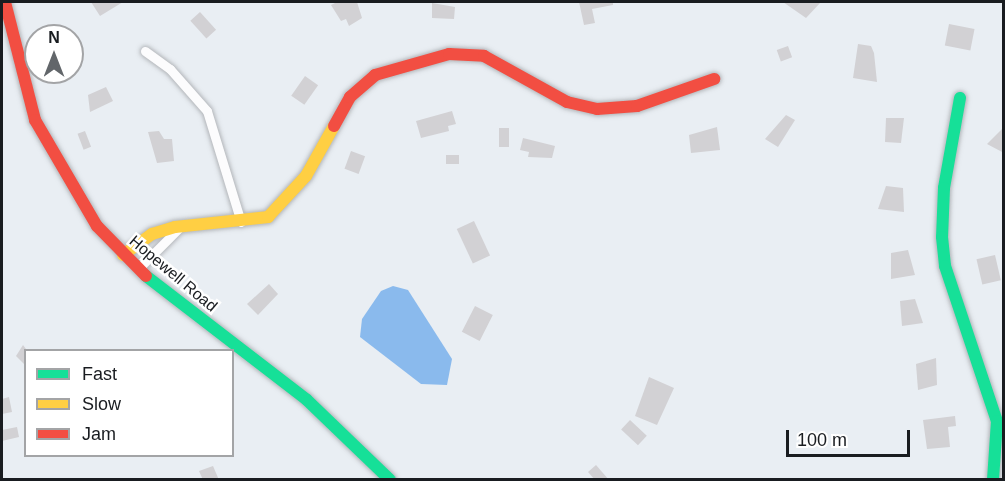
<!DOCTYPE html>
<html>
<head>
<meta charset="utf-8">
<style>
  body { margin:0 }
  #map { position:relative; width:1005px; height:481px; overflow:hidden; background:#e9eef3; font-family:Arial,sans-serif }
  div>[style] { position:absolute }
  .water>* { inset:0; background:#8abaed }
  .building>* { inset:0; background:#d2d1d4; transform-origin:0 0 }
  .roads { filter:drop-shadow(0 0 2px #b3b6ba) drop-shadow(0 0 2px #b3b6ba) }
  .street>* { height:9px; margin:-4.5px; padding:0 4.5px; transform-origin:4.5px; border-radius:4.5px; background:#fcfcfd }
  .fast>* { height:12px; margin:-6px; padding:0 6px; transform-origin:6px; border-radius:6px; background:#16e098 }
  .slow>* { height:12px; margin:-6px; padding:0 6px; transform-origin:6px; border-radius:6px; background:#ffcf43 }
  .jam>* { height:12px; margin:-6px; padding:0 6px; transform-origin:6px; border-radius:6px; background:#f24e42 }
  span { translate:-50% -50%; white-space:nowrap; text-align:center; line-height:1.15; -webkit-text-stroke:5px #fff; paint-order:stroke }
  .street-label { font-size:16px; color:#191c20 }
  .frame { position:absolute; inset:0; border:3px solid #191c20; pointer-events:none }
  .legend { position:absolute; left:24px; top:349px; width:210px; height:108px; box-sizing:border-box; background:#fff; border:2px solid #a3a4a6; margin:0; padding:8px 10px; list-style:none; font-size:18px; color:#191c20 }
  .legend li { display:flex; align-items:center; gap:12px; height:30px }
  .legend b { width:30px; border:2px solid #a3a4a6 }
  .north { position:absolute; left:24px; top:24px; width:60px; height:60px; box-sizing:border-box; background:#fff; border:2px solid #a3a4a6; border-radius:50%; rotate:0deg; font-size:16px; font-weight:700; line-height:24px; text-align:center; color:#191c20 }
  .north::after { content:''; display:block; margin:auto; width:21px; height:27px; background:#62666a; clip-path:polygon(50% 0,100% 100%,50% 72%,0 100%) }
  .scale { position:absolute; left:786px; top:430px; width:124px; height:27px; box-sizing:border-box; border:3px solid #191c20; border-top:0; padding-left:8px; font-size:18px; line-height:21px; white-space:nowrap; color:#191c20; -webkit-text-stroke:4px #fff; paint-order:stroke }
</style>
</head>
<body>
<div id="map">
  <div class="water">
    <div style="clip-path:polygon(393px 286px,408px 290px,452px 359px,447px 385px,421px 384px,360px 337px,362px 319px,381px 291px)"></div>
  </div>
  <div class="building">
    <div style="clip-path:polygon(91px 2px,123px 2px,100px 16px)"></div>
    <div style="clip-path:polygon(337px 2px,357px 2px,362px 18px,349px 26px,346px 19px,341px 21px,331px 5px)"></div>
    <div style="clip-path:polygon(579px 2px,613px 2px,613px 5px,592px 9px,595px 23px,584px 25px)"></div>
    <div style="clip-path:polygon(783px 2px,821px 2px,806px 18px)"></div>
    <div style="clip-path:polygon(432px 3px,455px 7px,454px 19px,432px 18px)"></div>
    <div style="left:200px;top:12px;width:24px;height:13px;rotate:48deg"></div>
    <div style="left:949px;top:24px;width:26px;height:22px;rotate:11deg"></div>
    <div style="clip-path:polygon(858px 44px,871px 46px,874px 53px,877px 82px,853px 78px)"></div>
    <div style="left:788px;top:46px;width:12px;height:12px;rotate:70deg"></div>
    <div style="left:305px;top:76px;width:16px;height:24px;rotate:35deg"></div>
    <div style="clip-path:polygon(106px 87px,113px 101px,90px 112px,88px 95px)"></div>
    <div style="clip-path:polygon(452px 111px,456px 124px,448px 126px,449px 131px,421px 138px,416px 121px)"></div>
    <div style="clip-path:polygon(786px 115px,795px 120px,778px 147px,765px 139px)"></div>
    <div style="clip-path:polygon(886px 118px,904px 118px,901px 143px,885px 142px)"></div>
    <div style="clip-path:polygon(717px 127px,720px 150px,691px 153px,689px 135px)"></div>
    <div style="clip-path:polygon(1004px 127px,1004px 153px,987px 144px)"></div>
    <div style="left:499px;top:128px;width:10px;height:19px"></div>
    <div style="left:85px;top:131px;width:17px;height:8px;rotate:69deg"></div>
    <div style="clip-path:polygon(159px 131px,164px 139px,172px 139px,174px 161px,157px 163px,148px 132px)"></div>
    <div style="clip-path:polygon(523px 138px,555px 146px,552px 158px,528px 157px,529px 152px,520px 150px)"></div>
    <div style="left:351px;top:151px;width:15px;height:19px;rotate:20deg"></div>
    <div style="left:446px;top:155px;width:13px;height:9px"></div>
    <div style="clip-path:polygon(886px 186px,903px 188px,904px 212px,878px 209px)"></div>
    <div style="left:474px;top:221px;width:38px;height:19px;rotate:65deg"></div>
    <div style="clip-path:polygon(908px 250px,915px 275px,891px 279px,891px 253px)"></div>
    <div style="left:995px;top:255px;width:26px;height:19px;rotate:77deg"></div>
    <div style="clip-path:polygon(269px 284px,278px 294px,258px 315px,247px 304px)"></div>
    <div style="clip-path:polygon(915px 299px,923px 323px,902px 326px,900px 301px)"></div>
    <div style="left:475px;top:306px;width:20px;height:29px;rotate:27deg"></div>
    <div style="clip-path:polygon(23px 345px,26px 349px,26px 366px,16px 356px)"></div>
    <div style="clip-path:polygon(936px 358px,937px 385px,918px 390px,916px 364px)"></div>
    <div style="clip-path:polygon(649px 377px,674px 388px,657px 425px,635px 416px)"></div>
    <div style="clip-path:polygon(9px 397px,12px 412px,2px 414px,2px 399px)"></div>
    <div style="clip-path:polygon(955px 416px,956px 426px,948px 427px,950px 447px,927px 449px,923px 420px)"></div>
    <div style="left:630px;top:420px;width:23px;height:13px;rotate:43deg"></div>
    <div style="clip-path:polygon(17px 427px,19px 437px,2px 441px,2px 430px)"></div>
    <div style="clip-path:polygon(596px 465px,609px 480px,595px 480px,588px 472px)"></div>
    <div style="clip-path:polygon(213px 466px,219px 480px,203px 480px,199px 471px)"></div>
  </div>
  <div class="roads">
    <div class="street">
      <div style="left:145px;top:51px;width:31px;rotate:36deg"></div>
      <div style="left:170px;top:69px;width:56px;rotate:48.6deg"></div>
      <div style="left:207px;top:111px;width:116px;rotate:73deg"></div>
      <div style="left:138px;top:269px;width:59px;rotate:-45deg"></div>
    </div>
    <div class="fast">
      <div style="left:960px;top:98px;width:91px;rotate:100.1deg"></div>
      <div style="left:944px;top:188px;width:49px;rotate:92.3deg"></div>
      <div style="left:942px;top:237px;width:29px;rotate:84deg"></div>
      <div style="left:945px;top:266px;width:163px;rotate:71.5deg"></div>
      <div style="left:997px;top:421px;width:59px;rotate:93.9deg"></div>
      <div style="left:146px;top:276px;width:203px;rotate:37.6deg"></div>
      <div style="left:307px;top:400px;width:115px;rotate:43.9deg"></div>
    </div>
    <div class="slow">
      <div style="left:123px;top:255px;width:36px;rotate:-36deg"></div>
      <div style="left:152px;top:234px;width:24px;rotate:-17deg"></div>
      <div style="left:175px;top:227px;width:94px;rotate:-6.1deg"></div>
      <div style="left:268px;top:217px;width:56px;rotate:-47.2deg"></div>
      <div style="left:306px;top:176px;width:57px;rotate:-60.8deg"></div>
    </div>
    <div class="jam">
      <div style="left:5px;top:2px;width:122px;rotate:75.7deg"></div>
      <div style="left:35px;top:120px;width:123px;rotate:59.7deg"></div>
      <div style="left:97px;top:226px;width:70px;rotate:45.6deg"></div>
      <div style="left:334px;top:126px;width:33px;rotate:-61deg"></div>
      <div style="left:350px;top:97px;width:33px;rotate:-41deg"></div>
      <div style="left:375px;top:75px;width:77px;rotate:-15.8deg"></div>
      <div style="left:449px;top:54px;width:35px;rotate:3deg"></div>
      <div style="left:484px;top:56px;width:95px;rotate:29deg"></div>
      <div style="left:567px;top:102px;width:31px;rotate:13deg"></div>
      <div style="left:597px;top:109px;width:40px;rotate:-4.3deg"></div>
      <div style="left:637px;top:106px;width:82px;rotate:-19.3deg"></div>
    </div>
  </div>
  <div class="street-label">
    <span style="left:173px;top:274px;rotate:40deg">Hopewell Road</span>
  </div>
  <div class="frame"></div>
  <ul class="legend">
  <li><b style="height:8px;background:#16e098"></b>Fast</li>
  <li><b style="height:8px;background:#ffcf43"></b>Slow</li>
  <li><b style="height:8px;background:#f24e42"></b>Jam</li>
  </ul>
  <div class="north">N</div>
  <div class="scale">100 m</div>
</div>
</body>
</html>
